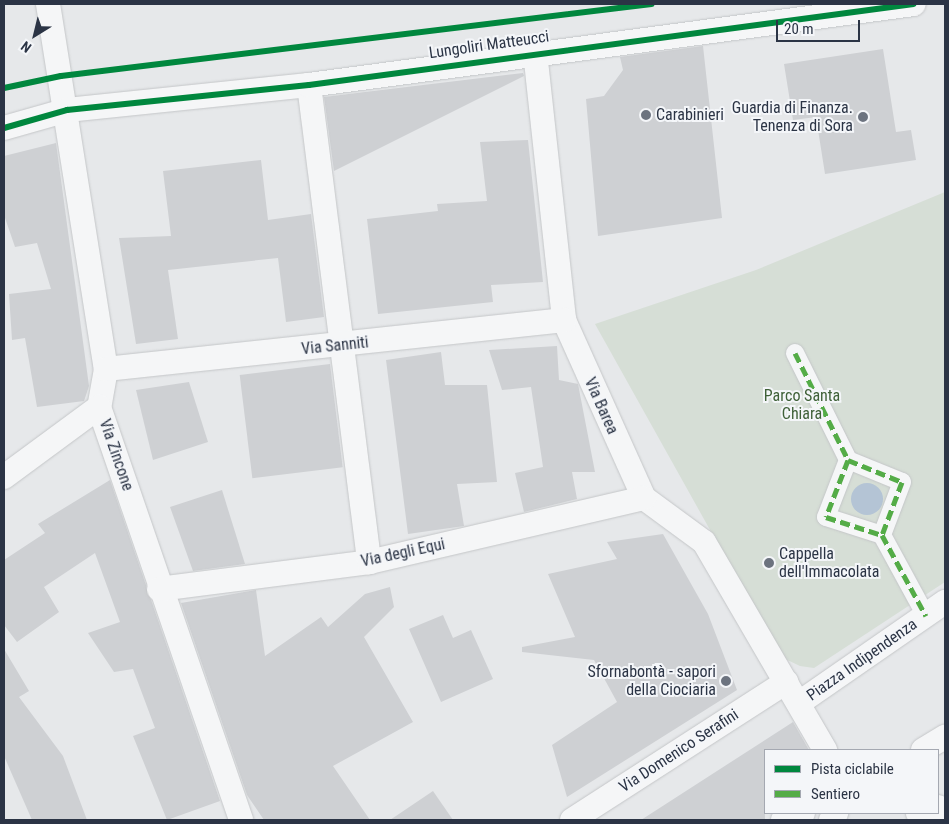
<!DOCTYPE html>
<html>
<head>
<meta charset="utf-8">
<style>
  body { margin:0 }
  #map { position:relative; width:949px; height:824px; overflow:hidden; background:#e6e8ea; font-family:"Roboto Condensed",sans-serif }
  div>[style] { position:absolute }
  .green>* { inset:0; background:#d6ded6 }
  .water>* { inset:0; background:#b4c4d5 }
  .round { border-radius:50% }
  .building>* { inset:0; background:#ced0d3; transform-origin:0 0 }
  .roads { filter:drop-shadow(0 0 1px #c4c6c8) drop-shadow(0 0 1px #c4c6c8) }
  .pedestrian>* { height:18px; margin:-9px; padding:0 9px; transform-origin:9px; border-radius:9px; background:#f5f6f7 }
  .minor>* { height:24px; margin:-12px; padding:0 12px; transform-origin:12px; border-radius:12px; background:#f5f6f7 }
  .quiet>* { height:5px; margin-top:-2.5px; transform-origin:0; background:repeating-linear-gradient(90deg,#54ac47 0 10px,transparent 0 15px) }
  .cycleway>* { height:6px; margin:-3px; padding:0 3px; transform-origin:3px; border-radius:3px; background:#00873e }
  .dots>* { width:14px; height:14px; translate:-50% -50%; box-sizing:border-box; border:2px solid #f4f6f9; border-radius:50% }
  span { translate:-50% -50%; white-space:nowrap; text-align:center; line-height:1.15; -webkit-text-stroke:4px #f4f6f9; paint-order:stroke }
  .street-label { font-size:16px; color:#2b3445 }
  .poi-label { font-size:16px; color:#2b3445 }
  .right { translate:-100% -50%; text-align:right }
  .left { translate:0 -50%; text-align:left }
  .park-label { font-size:16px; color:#3f6138 }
  .frame { position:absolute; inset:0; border:5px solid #2b3445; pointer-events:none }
  .legend { position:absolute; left:764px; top:749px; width:175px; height:65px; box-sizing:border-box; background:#f4f6f9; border:1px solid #a4a8b1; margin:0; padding:6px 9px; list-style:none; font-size:15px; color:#2b3445 }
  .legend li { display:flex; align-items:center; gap:10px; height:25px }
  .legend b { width:25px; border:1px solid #a4a8b1 }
  .north { position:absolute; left:10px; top:10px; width:50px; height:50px; -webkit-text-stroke:4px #f4f6f9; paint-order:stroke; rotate:216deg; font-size:14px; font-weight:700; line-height:20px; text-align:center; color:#2b3445 }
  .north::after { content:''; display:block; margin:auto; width:18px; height:22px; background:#2b3445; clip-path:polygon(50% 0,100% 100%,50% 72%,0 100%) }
  .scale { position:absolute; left:776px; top:20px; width:84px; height:22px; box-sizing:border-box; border:2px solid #2b3445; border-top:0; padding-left:6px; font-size:15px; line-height:18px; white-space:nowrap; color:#2b3445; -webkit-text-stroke:4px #f4f6f9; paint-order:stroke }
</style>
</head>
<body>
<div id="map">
  <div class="green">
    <div style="clip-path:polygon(945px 192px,945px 582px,814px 668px,800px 666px,781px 657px,595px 324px,756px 270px)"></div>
  </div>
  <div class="water">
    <div class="round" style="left:851px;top:483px;width:32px;height:32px"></div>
  </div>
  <div class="building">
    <div style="clip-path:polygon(703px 46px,722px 218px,598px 236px,586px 99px,604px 96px,623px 70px,620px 57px)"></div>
    <div style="clip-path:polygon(883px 49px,896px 132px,911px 130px,916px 160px,825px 174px,816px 117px,793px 120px,784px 64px)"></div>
    <div style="clip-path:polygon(523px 73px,524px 76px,334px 171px,324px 97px)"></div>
    <div style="clip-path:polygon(528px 140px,543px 282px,491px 285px,493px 302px,378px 314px,367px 219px,438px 211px,437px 204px,487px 201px,480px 142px)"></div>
    <div style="clip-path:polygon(56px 143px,89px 386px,84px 401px,37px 407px,25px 338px,12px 340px,9px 294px,51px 289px,37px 243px,15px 247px,4px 215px,4px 156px)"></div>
    <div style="clip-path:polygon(261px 160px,268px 220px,311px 214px,324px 317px,286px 322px,278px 258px,168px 270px,178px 339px,136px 344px,119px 238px,171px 236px,163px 171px)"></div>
    <div style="clip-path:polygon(557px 346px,559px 380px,578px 384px,595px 472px,572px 472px,577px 499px,524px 512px,515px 473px,543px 467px,531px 387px,502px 390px,489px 350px)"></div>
    <div style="clip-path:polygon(441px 352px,445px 385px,487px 385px,497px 482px,457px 484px,464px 526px,408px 534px,386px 360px)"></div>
    <div style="left:330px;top:364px;width:104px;height:91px;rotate:83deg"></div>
    <div style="clip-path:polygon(189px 382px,208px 442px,153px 460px,136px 390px)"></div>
    <div style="clip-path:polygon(110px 480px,220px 801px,167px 820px,133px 736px,155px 728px,133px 669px,114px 672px,88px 633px,120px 622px,95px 553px,44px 587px,59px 612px,17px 642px,4px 625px,4px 560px,45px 533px,38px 524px)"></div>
    <div style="clip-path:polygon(222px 490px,245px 564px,193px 571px,170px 507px)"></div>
    <div style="clip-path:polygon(663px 534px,708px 614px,737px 690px,567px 797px,552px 745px,617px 702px,594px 660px,522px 652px,522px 647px,575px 637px,548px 574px,617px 559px,607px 542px)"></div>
    <div style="clip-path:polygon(390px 587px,394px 607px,364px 637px,413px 722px,333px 766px,370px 820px,264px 820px,247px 795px,181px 603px,256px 590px,265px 656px,321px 617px,328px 627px,365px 594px)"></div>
    <div style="clip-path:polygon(443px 615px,453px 638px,471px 630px,493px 679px,441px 702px,409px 629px)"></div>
    <div style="clip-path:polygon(4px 649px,29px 691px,19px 697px,63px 756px,87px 820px,32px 820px,4px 756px)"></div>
    <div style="clip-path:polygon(793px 722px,809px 750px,765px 750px,765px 820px,641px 820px)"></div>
    <div style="clip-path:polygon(433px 791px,453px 820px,390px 820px)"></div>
  </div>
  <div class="roads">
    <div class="pedestrian">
      <div style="left:795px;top:353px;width:119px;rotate:63.6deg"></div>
      <div style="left:848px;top:460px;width:58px;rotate:22.2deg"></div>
      <div style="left:902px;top:482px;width:57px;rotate:110.7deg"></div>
      <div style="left:848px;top:460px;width:61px;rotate:111.1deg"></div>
      <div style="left:826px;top:517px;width:59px;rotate:17.8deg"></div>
      <div style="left:882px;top:535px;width:92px;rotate:61.5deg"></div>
    </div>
    <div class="minor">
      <div style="left:48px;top:4px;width:370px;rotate:81deg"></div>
      <div style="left:106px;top:369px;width:39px;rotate:100deg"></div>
      <div style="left:99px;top:407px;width:437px;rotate:71deg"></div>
      <div style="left:535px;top:52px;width:270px;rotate:83.8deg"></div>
      <div style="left:564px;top:320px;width:195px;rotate:65.8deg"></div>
      <div style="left:644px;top:498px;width:74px;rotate:36.3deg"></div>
      <div style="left:704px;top:542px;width:241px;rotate:59.8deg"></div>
      <div style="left:309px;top:85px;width:481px;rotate:82.8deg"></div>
      <div style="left:4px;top:128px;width:66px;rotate:-15.9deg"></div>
      <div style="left:67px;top:110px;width:243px;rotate:-5.9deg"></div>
      <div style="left:309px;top:85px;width:610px;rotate:-7.63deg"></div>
      <div style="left:106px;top:369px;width:461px;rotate:-6.1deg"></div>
      <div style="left:4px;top:477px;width:118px;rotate:-36.4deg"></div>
      <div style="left:159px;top:589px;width:212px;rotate:-7.3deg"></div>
      <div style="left:369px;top:562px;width:282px;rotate:-13.1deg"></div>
      <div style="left:799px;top:703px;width:178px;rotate:-34.7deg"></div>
      <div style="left:923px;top:750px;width:26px;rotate:-31deg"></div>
      <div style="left:938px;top:807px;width:11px;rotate:49deg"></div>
      <div style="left:918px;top:813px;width:8px;rotate:60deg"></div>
      <div style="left:572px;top:820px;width:255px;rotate:-32.8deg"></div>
      <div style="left:783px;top:820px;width:21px;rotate:-19deg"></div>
      <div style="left:831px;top:820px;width:9px;rotate:-54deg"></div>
    </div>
  </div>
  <div class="quiet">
    <div style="left:795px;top:353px;width:119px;rotate:63.6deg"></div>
    <div style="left:848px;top:460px;width:58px;rotate:22.2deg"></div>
    <div style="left:902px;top:482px;width:57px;rotate:110.7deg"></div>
    <div style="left:848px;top:460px;width:61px;rotate:111.1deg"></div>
    <div style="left:826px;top:517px;width:59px;rotate:17.8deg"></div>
    <div style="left:882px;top:535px;width:92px;rotate:61.5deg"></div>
  </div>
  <div class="cycleway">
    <div style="left:4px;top:88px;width:58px;rotate:-11.9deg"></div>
    <div style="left:61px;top:76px;width:595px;rotate:-6.95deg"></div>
    <div style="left:4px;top:128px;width:66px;rotate:-15.9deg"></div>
    <div style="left:67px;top:110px;width:243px;rotate:-5.9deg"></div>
    <div style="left:309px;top:85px;width:610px;rotate:-7.63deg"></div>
  </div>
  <div class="dots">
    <div style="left:646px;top:115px;background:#6c737f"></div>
    <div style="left:863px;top:117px;background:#6c737f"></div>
    <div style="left:769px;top:563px;background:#6c737f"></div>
    <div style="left:726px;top:681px;background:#6c737f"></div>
  </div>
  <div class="street-label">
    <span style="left:489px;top:45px;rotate:-8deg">Lungoliri Matteucci</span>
    <span style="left:335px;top:346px;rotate:-6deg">Via Sanniti</span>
    <span style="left:601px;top:406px;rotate:66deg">Via Barea</span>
    <span style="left:116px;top:455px;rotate:71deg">Via Zincone</span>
    <span style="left:403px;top:553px;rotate:-12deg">Via degli Equi</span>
    <span style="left:862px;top:660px;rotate:-35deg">Piazza Indipendenza</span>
    <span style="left:679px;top:751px;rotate:-33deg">Via Domenico Serafini</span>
  </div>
  <div class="poi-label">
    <span class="right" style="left:853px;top:117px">Guardia di Finanza.<br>Tenenza di Sora</span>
    <span class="left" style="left:656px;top:115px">Carabinieri</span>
    <span class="left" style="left:779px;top:563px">Cappella<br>dell'Immacolata</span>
    <span class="right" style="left:716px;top:681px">Sfornabontà - sapori<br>della Ciociaria</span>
  </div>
  <div class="park-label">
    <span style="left:802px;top:405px">Parco Santa<br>Chiara</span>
  </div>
  <div class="frame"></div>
  <ul class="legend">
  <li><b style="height:6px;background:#00873e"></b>Pista ciclabile</li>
  <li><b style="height:6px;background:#54ac47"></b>Sentiero</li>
  </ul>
  <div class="north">N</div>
  <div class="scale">20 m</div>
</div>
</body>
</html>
